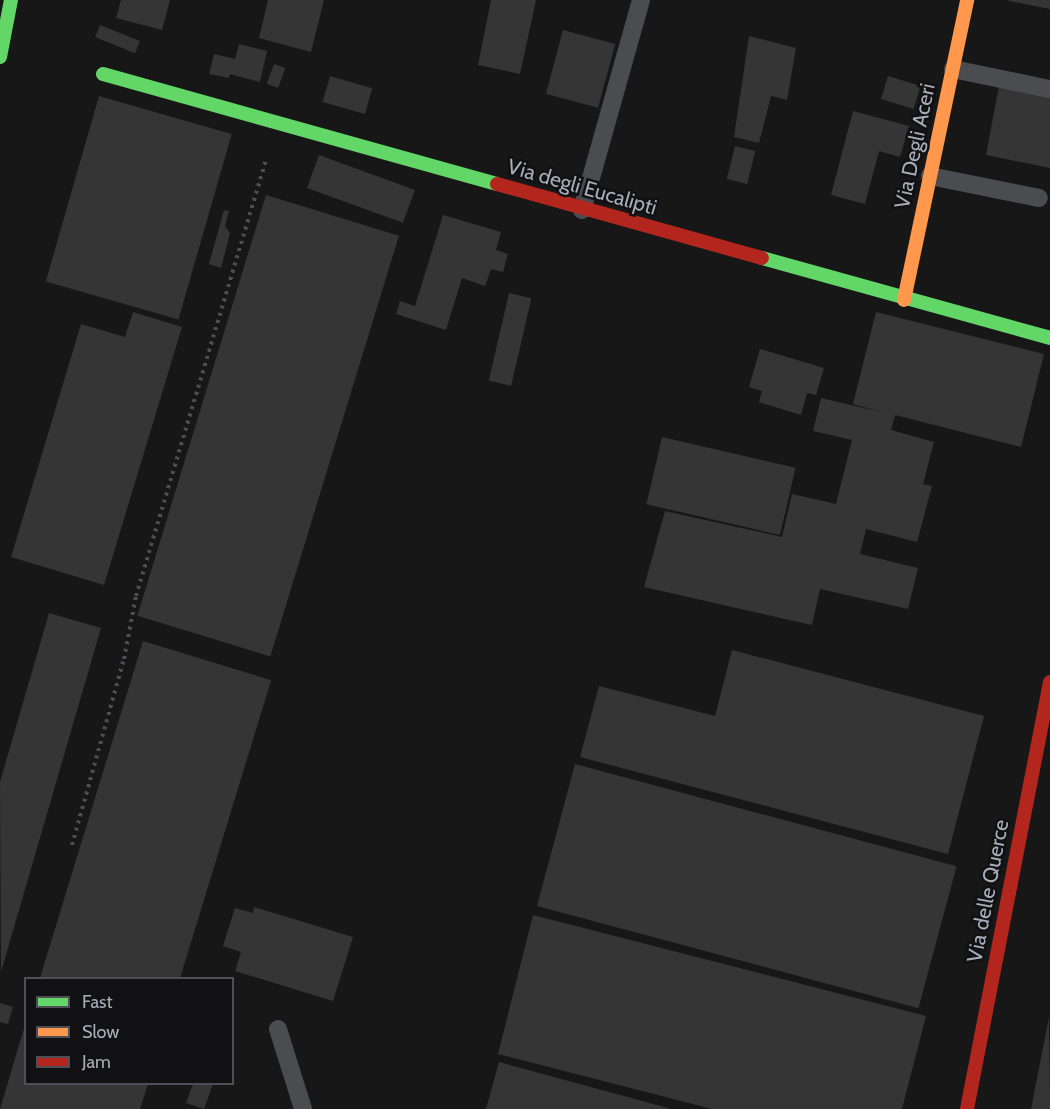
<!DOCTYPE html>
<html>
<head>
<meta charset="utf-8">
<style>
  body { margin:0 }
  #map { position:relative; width:1050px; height:1109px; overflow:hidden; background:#171717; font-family:Cabin,sans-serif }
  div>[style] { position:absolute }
  .building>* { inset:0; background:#353536; transform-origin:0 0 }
  .path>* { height:4px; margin-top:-2px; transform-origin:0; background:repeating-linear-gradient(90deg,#4d4e52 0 3px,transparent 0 7.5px) }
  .lane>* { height:18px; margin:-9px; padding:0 9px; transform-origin:9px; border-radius:9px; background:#4b4c50 }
  .fast>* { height:14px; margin:-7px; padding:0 7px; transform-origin:7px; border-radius:7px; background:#63d668 }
  .slow>* { height:14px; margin:-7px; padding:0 7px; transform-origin:7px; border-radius:7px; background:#ff974d }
  .jam>* { height:14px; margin:-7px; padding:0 7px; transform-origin:7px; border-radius:7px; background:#b3261e }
  span { translate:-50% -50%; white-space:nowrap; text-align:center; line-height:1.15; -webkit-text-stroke:5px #111113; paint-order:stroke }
  .street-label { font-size:21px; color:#a8adb8 }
  .legend { position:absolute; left:24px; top:977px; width:210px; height:108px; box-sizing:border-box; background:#111113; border:2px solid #4d4f55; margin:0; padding:8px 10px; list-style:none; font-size:18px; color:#a8adb8 }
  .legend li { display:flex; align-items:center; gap:12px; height:30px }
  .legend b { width:30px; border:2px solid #4d4f55 }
</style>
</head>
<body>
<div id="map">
  <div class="building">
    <div style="clip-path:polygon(121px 0,170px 0,162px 30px,116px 18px)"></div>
    <div style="clip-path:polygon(268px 0,324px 0,311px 52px,259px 38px)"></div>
    <div style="clip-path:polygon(491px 0,536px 0,520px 74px,478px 65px)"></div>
    <div style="clip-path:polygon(1009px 0,1050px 0,1050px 9px,1009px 1px)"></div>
    <div style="left:100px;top:25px;width:43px;height:13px;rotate:22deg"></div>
    <div style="left:563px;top:30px;width:54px;height:66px;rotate:15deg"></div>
    <div style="clip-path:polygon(749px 36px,796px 48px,787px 100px,771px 96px,759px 143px,734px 137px)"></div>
    <div style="clip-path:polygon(239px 44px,267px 51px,260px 82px,230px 74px,229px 78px,209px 74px,214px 54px,235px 59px)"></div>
    <div style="left:274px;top:64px;width:12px;height:21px;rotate:20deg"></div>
    <div style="left:330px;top:76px;width:44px;height:27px;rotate:16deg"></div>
    <div style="left:888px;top:76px;width:34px;height:24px;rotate:17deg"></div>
    <div style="clip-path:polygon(999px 86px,1050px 96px,1050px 168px,986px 155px)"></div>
    <div style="left:99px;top:96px;width:138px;height:193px;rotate:16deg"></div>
    <div style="clip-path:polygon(853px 111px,909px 126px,900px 157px,879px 151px,865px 204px,831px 195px)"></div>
    <div style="left:735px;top:146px;width:21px;height:34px;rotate:14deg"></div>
    <div style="left:319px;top:155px;width:102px;height:35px;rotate:20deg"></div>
    <div style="left:266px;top:195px;width:139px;height:440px;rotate:17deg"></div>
    <div style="clip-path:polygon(224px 210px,229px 211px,225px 226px,230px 233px,221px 268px,209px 264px)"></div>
    <div style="clip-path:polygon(443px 215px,501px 232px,496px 250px,508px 254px,503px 272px,491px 269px,485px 286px,462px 278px,446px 330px,396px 314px,400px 301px,415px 306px)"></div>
    <div style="left:509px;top:293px;width:23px;height:90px;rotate:13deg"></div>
    <div style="clip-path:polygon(133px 312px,182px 327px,104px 585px,11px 557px,81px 324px,125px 337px)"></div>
    <div style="clip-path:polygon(876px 312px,1044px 354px,1021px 447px,895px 415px,891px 430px,934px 442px,923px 484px,932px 486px,917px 542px,866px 529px,860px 554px,918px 568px,908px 609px,820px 589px,812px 625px,644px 587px,665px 511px,782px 537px,792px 494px,836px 504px,852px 440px,813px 431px,821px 398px,881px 412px,853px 404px)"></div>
    <div style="clip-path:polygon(760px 349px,824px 368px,816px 395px,807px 393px,801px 415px,759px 402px,762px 391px,749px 387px)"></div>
    <div style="left:662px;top:437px;width:137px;height:69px;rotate:13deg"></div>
    <div style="clip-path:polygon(49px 613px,101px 628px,1px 972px,0 782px)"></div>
    <div style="left:143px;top:641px;width:134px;height:353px;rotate:17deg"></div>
    <div style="clip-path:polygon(732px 650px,984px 716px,948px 854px,580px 757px,599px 686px,715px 716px)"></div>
    <div style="left:575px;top:764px;width:395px;height:147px;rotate:15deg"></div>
    <div style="clip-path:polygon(254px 907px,353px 937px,333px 1001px,235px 971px,241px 952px,223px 946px,235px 908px,253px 913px)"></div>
    <div style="clip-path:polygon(533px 915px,926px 1016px,902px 1109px,712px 1109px,498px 1054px)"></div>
    <div style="clip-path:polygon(0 1003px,13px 1007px,8px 1024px,0 1022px)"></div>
    <div style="clip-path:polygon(1049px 1017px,1050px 1109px,1031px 1109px)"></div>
    <div style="clip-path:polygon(25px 1025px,26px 1084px,148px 1084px,140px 1109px,0 1109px)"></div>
    <div style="clip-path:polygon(499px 1062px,668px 1108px,668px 1109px,486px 1109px)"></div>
    <div style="clip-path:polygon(193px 1084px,213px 1084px,204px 1109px,186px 1103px)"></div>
  </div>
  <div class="path">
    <div style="left:72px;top:845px;width:193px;rotate:-74.4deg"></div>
    <div style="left:124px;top:659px;width:64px;rotate:-79.2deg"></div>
    <div style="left:136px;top:596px;width:456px;rotate:-73.4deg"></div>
  </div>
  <div class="lane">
    <div style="left:953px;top:69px;width:99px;rotate:11.7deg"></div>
    <div style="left:930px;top:176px;width:111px;rotate:11.4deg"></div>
    <div style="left:582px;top:210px;width:218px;rotate:-74.3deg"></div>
    <div style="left:278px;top:1029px;width:84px;rotate:72.6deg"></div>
  </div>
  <div class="fast">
    <div style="left:0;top:57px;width:58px;rotate:-79.1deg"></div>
    <div style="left:103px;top:74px;width:409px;rotate:15.6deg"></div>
    <div style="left:762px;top:258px;width:299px;rotate:15.5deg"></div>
  </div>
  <div class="slow">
    <div style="left:904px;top:300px;width:307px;rotate:-78.1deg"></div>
  </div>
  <div class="jam">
    <div style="left:497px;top:184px;width:275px;rotate:15.6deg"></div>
    <div style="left:967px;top:1109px;width:435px;rotate:-79deg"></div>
  </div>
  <div class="street-label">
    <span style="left:915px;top:146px;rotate:-78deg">Via Degli Aceri</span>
    <span style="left:582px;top:187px;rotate:16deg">Via degli Eucalipti</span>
    <span style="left:988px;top:891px;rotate:-79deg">Via delle Querce</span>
  </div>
  <ul class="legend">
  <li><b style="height:8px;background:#63d668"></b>Fast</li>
  <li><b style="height:8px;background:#ff974d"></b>Slow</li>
  <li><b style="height:8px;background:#b3261e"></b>Jam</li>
  </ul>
</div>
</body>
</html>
